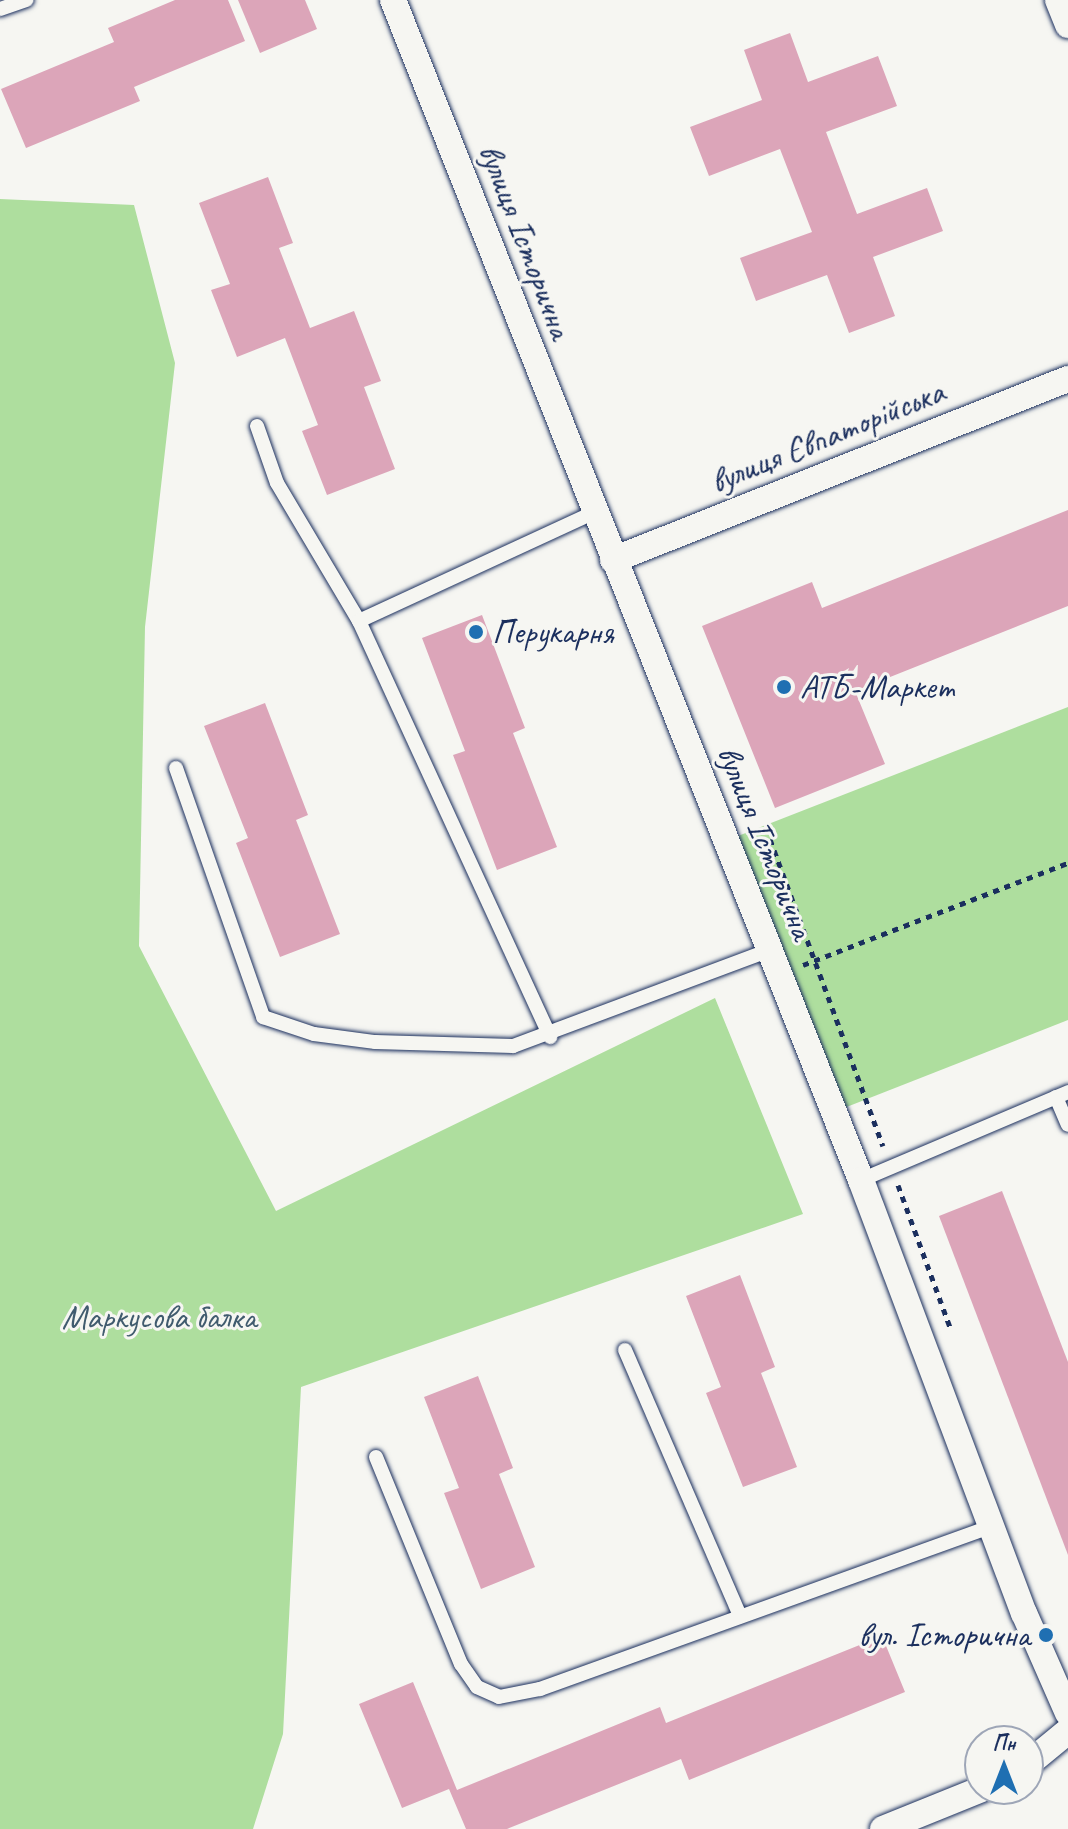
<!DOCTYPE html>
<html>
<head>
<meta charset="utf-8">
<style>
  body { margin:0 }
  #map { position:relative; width:1068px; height:1829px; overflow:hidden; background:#f6f6f2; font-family:Caveat,sans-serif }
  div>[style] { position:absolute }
  .green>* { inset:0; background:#aede9e }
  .building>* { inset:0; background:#dca5b9 }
  .path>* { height:5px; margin-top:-2.5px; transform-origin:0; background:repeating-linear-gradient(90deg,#1b2f5e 0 6px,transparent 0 12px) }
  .roads { filter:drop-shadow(0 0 2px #1b2f5e) drop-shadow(0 0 2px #1b2f5e) }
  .lane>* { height:14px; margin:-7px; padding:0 7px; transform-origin:7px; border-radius:7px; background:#f6f6f2 }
  .street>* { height:26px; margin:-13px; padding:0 13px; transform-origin:13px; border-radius:13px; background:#f6f6f2 }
  .dots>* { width:22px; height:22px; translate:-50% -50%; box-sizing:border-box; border:4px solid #f6f6f2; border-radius:50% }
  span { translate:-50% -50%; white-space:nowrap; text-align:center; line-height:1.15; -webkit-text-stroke:6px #f6f6f2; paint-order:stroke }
  .street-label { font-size:34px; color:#1b2f5e }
  .poi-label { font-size:34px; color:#1b2f5e }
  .left { translate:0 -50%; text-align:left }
  .right { translate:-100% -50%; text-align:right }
  .park-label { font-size:34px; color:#405b6e }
  .north { position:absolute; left:964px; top:1725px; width:80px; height:80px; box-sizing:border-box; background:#f6f6f2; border:2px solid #9ea6b7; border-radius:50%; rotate:0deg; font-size:22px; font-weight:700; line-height:32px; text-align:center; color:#1b2f5e }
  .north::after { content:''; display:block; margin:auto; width:28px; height:36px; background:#1f6fb2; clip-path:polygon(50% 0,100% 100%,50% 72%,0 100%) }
</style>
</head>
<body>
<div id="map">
  <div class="green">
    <div style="clip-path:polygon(0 199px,134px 205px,175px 363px,145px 627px,139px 946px,276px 1211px,715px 998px,803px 1214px,301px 1387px,283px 1734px,253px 1829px,0 1829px)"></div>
    <div style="clip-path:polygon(1068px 707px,1068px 1020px,844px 1108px,738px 836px)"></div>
  </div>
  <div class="building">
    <div style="clip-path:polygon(175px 0,228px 0,245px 41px,134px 87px,140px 101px,26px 148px,1px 89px,114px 42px,108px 28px)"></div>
    <div style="clip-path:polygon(238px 0,305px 0,317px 29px,260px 53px)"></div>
    <div style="clip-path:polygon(790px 33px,808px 82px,878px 56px,897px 106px,826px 132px,857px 214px,927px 188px,943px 231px,873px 257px,895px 316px,849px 333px,827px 275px,756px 301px,740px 258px,812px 232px,780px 149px,709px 176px,690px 127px,762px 100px,744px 50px)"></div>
    <div style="clip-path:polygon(268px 177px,293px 243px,279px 248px,310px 328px,354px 311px,381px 381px,364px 387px,395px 469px,327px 495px,302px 431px,318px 425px,285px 338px,237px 357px,211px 290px,230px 284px,199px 203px)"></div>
    <div style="clip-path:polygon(1068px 510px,1068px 606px,855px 691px,885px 764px,775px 808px,702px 626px,812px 582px,822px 608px)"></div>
    <div style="clip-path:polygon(482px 615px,525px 728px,513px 733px,557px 847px,497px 870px,453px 755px,465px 751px,422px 638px)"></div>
    <div style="clip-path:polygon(265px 703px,308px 815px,296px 820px,340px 934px,280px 957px,236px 843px,248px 838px,204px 726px)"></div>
    <div style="clip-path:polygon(1002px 1191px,1068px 1362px,1068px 1555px,939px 1216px)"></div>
    <div style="clip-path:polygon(740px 1275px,775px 1367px,761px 1373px,797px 1467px,743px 1487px,706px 1393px,721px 1387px,686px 1296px)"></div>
    <div style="clip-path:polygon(478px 1376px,513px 1468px,499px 1474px,535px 1567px,481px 1589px,444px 1493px,459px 1488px,424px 1397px)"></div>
    <div style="clip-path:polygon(882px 1636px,905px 1692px,689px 1780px,681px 1759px,507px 1829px,466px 1829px,449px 1789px,402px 1808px,359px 1704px,413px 1682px,457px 1790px,660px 1707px,666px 1723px)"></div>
  </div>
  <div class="path">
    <div style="left:770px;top:839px;width:327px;rotate:69.8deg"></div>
    <div style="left:803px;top:965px;width:284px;rotate:-21.1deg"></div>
    <div style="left:898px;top:1185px;width:154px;rotate:69.9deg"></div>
  </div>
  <div class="roads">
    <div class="lane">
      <div style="left:0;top:9px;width:28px;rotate:-19deg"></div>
      <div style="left:257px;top:426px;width:60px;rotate:70.7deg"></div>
      <div style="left:277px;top:483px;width:161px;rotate:59.3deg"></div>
      <div style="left:359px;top:621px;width:458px;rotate:65.3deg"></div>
      <div style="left:359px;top:621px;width:258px;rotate:-24.8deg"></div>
      <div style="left:176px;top:768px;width:264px;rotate:70.7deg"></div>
      <div style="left:263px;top:1017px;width:54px;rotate:18.4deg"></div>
      <div style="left:314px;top:1034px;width:62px;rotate:7.5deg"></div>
      <div style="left:375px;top:1042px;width:138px;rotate:1.7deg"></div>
      <div style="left:513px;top:1046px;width:274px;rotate:-20.5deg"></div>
      <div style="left:1056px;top:1097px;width:30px;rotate:67deg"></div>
      <div style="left:861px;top:1180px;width:225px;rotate:-23deg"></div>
      <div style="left:625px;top:1350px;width:288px;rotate:66.6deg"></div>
      <div style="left:376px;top:1457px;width:224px;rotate:67.7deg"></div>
      <div style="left:461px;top:1664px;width:28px;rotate:55deg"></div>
      <div style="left:477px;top:1687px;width:24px;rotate:24deg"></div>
      <div style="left:499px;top:1697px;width:42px;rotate:-11deg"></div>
      <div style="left:540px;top:1689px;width:481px;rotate:-19.8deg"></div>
    </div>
    <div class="street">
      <div style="left:393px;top:0;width:1269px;rotate:68.37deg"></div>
      <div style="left:861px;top:1180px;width:463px;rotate:69.4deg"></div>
      <div style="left:1024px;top:1613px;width:109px;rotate:66.3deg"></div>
      <div style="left:1058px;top:0;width:27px;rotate:68deg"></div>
      <div style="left:613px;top:560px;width:490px;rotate:-21.7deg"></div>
      <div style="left:1028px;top:1764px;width:52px;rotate:-39.5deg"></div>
      <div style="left:883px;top:1829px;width:107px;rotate:-22deg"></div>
    </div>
  </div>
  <div class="dots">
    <div style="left:476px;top:632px;background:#1f6fb2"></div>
    <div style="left:784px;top:687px;background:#1f6fb2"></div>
    <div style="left:1046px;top:1635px;background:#1f6fb2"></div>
  </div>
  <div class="street-label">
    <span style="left:526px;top:241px;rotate:69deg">вулиця Історична</span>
    <span style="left:827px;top:436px;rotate:-22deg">вулиця Євпаторійська</span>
    <span style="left:766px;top:842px;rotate:68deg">вулиця Історична</span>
  </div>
  <div class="poi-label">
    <span class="left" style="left:492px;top:632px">Перукарня</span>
    <span class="left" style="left:800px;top:687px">АТБ-Маркет</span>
    <span class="right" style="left:1030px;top:1635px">вул. Історична</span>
  </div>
  <div class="park-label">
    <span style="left:159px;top:1317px">Маркусова балка</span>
  </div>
  <div class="north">Пн</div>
</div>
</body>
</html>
